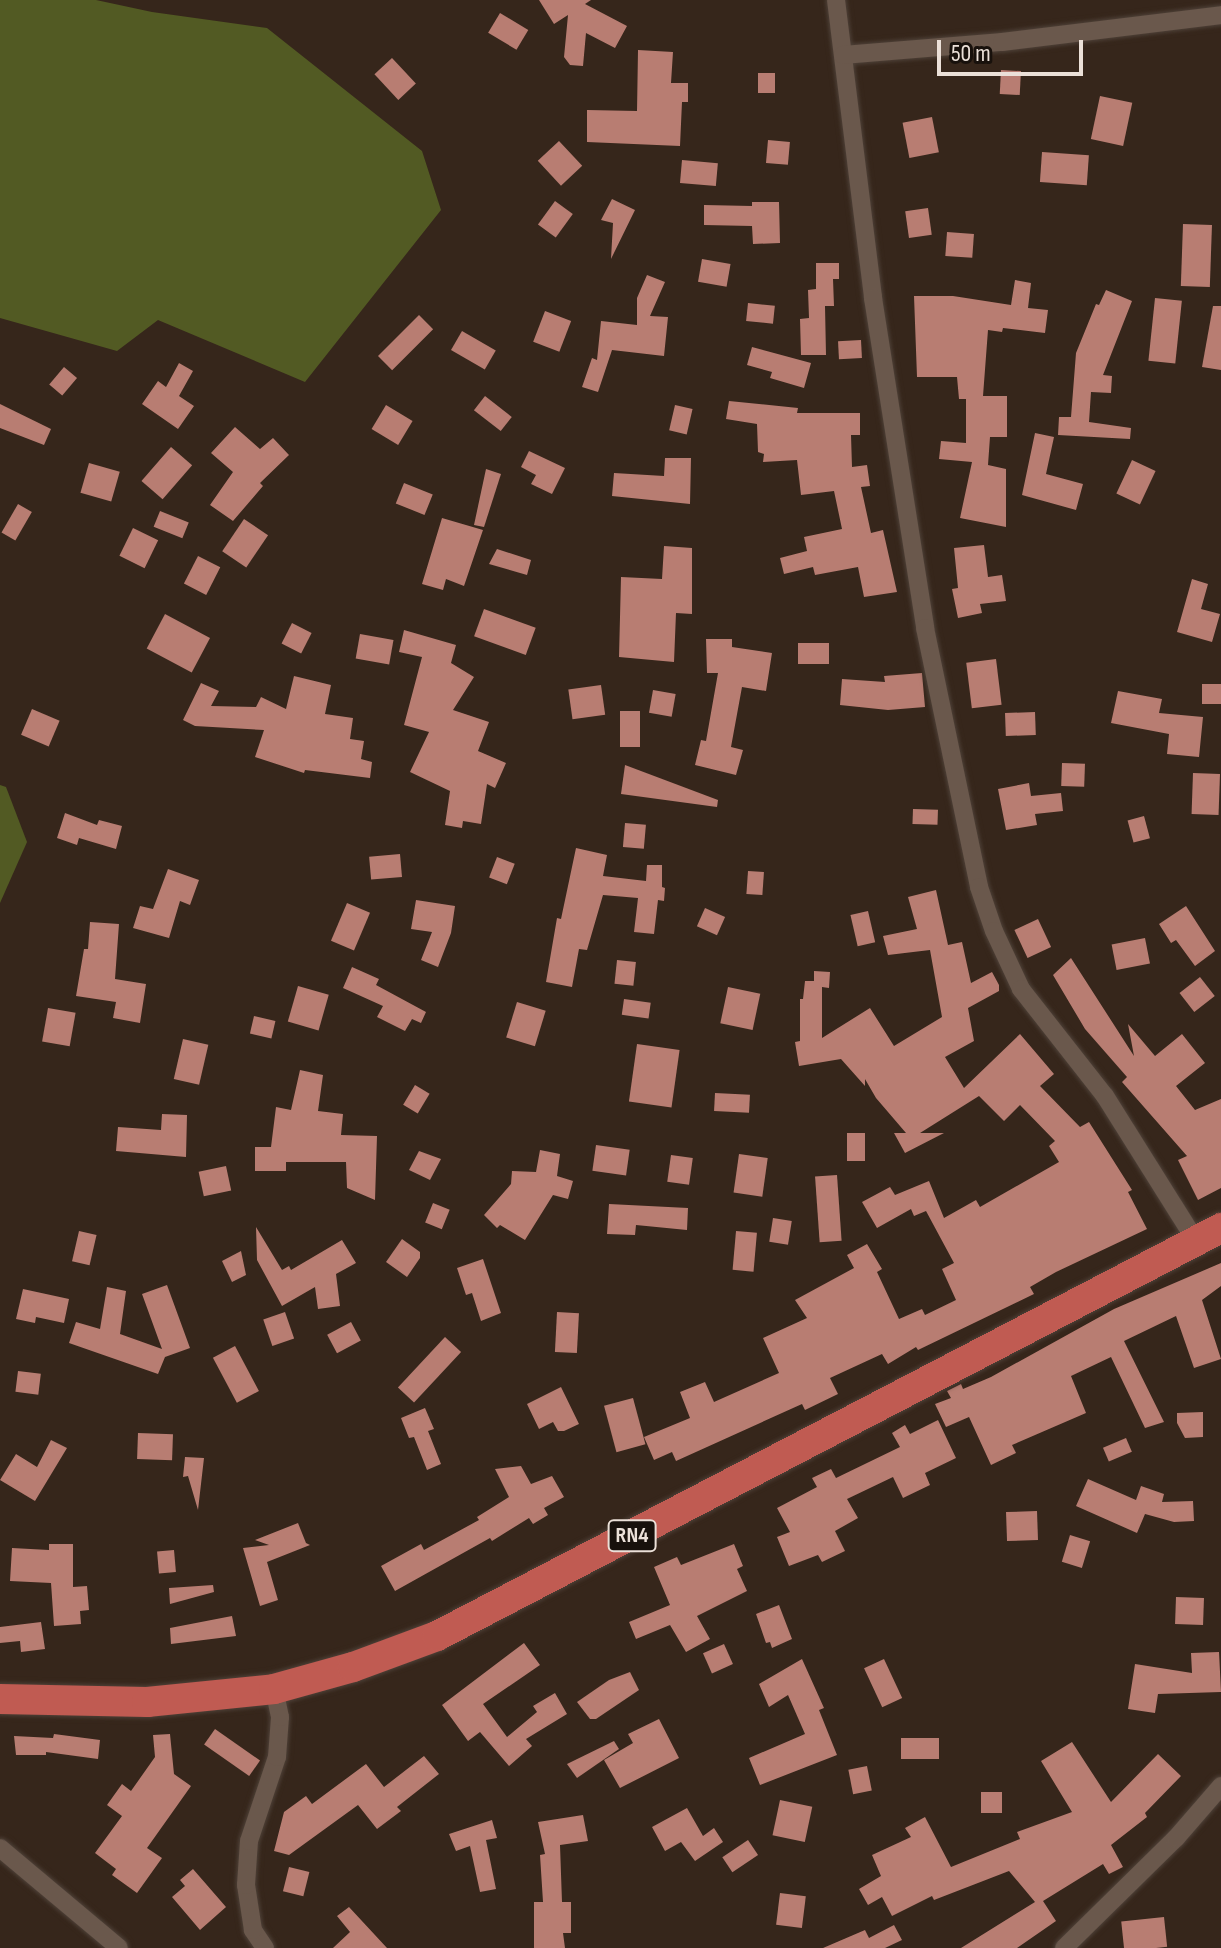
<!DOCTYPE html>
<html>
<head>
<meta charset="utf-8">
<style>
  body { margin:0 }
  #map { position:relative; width:1221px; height:1948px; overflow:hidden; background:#36261b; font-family:"Sofia Sans Condensed",sans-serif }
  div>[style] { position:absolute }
  .forest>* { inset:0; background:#525a23 }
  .building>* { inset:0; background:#b87d72; transform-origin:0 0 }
  .roads { filter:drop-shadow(0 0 2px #4e4138) drop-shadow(0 0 2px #4e4138) }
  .minor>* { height:18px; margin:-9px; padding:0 9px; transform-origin:9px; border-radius:9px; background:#6a584c }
  .trunk>* { height:30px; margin:-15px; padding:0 15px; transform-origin:15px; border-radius:15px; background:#c05b52 }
  span { translate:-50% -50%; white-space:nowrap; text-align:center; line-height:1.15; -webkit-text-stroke:8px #18110c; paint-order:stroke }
  .shield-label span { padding:2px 6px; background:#18110c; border:2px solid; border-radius:6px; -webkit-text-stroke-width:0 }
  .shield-label { font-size:22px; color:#ebe0d8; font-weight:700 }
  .scale { position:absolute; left:937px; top:40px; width:146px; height:36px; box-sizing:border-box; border:4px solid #ebe0d8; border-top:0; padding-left:10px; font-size:24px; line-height:28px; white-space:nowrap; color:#ebe0d8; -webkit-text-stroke:6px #18110c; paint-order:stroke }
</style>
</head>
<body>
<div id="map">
  <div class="forest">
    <div style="clip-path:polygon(0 0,96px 0,152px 12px,267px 28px,422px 151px,441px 210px,305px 382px,158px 320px,117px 351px,0 318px)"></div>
    <div style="clip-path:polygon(0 785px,6px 787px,27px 842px,0 903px)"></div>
  </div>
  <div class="building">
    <div style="clip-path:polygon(539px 0,591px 0,585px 4px,627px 26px,615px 48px,586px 33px,583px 66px,570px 65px,564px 57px,568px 15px,554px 24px)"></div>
    <div style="left:500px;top:13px;width:33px;height:23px;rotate:31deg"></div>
    <div style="clip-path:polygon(638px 50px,673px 52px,671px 83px,688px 83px,688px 102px,682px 102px,680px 146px,587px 142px,587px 110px,637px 111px)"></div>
    <div style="left:392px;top:58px;width:35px;height:24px;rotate:47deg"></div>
    <div style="left:1001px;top:70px;width:20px;height:24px;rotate:3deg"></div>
    <div style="left:758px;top:73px;width:17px;height:20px"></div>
    <div style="left:1100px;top:96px;width:33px;height:44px;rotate:12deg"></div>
    <div style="left:932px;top:117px;width:36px;height:30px;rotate:79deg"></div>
    <div style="left:768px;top:140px;width:22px;height:23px;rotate:5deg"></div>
    <div style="left:559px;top:141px;width:34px;height:29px;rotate:47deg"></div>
    <div style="left:1042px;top:152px;width:47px;height:30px;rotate:4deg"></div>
    <div style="left:682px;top:160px;width:36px;height:23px;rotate:5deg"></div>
    <div style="clip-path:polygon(612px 199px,635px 210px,611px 259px,613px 223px,601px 220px)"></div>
    <div style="left:555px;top:201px;width:22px;height:29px;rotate:36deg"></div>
    <div style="clip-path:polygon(752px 202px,779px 202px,780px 243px,753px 244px,752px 226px,704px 225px,704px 205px,752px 206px)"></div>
    <div style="left:928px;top:208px;width:27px;height:23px;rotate:82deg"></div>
    <div style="left:1183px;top:224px;width:29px;height:62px;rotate:2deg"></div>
    <div style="left:947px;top:232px;width:27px;height:24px;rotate:4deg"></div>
    <div style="left:702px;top:259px;width:29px;height:23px;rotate:10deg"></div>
    <div style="clip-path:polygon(816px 263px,839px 263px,839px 279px,833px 279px,834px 306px,825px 306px,826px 355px,801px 355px,800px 319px,809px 318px,808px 290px,816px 289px)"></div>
    <div style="clip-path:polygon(647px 275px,665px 282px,650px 316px,668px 317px,664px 356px,612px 350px,598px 392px,582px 387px,592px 358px,597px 360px,601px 321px,637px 325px,637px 298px)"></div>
    <div style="clip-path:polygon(1015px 280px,1031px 283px,1028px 308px,1048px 310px,1045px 333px,1003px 328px,1002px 332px,988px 330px,983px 396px,1007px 396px,1007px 437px,990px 437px,988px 465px,1006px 469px,1006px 527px,960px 518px,972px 462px,939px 459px,941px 441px,966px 443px,966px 399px,959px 399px,957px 377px,917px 377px,914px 296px,953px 296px,1011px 305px)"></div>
    <div style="clip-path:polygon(1106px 290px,1132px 301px,1103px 375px,1112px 376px,1111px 393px,1091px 392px,1089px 422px,1131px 428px,1130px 439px,1058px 435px,1059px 417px,1071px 417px,1076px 353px,1096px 304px,1099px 305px)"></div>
    <div style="left:1155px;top:298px;width:27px;height:63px;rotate:6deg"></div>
    <div style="left:748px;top:303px;width:27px;height:18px;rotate:6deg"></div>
    <div style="clip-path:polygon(1213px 306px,1221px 306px,1221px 370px,1202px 367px)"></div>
    <div style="left:545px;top:311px;width:28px;height:33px;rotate:21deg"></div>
    <div style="left:419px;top:315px;width:20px;height:58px;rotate:45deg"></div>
    <div style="left:462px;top:331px;width:39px;height:22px;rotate:30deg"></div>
    <div style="left:861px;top:340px;width:18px;height:23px;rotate:87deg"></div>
    <div style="clip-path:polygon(752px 347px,811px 363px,804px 388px,770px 378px,772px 372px,747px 365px)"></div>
    <div style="clip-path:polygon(179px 363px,193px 371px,179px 396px,194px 406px,178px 429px,142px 404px,158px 381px,166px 387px)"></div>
    <div style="left:64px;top:367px;width:17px;height:23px;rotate:40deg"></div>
    <div style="left:485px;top:396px;width:34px;height:18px;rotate:38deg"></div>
    <div style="clip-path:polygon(729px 401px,798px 408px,797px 413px,860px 413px,860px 435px,851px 435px,852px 467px,867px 465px,870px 486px,861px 487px,871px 533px,883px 530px,897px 592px,864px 597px,858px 567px,815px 575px,813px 567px,784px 574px,780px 558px,807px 551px,804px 537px,842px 529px,834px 491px,801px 495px,797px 460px,763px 462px,764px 454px,758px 452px,757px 424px,726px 419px)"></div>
    <div style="clip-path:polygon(0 404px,51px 429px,44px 445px,0 428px)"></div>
    <div style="left:386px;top:405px;width:31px;height:28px;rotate:31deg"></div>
    <div style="left:675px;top:405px;width:18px;height:26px;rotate:13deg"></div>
    <div style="clip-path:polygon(235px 427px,260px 449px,273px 438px,289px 455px,260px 483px,263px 486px,233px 521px,210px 505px,233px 472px,211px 453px)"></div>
    <div style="clip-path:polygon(1035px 433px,1054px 437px,1046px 474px,1083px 484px,1076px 510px,1022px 495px)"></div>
    <div style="left:171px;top:447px;width:28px;height:45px;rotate:41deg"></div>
    <div style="clip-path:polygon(529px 451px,565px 468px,552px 494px,531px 484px,536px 475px,521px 467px)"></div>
    <div style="clip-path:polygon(665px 458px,691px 458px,690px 504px,612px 496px,614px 473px,664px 476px)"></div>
    <div style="left:1132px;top:460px;width:26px;height:37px;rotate:25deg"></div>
    <div style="left:89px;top:463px;width:32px;height:31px;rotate:16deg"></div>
    <div style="clip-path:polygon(486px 469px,501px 474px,484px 527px,474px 525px)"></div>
    <div style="left:404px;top:483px;width:31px;height:22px;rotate:22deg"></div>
    <div style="left:18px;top:504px;width:16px;height:33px;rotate:30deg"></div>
    <div style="left:160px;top:511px;width:31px;height:17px;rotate:22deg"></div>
    <div style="clip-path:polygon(442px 518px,483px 530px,464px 586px,446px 579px,443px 590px,422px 584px)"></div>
    <div style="left:244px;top:519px;width:29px;height:39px;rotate:34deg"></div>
    <div style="left:133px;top:528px;width:28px;height:31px;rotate:26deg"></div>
    <div style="clip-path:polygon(984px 545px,988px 577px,1002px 575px,1006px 601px,980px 604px,982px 613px,958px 618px,952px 589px,958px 588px,954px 548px)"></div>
    <div style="clip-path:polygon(664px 546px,692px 548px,692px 614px,676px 613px,674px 662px,619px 657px,621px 577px,662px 579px)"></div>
    <div style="clip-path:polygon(497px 549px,531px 560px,527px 575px,489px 564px)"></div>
    <div style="left:198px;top:556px;width:25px;height:31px;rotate:27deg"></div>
    <div style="clip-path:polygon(1192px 579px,1208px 584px,1201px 609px,1220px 614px,1212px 642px,1177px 632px)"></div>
    <div style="left:484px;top:609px;width:55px;height:29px;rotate:20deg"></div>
    <div style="left:165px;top:614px;width:51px;height:39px;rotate:28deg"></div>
    <div style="left:292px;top:623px;width:22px;height:23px;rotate:27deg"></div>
    <div style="clip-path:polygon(404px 630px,456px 645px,451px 663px,474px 677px,453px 710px,489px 722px,478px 751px,506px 763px,495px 788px,487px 784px,481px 824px,463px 821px,462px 828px,445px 825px,450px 791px,410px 772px,429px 732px,404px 725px,422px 657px,399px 652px)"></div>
    <div style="left:360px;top:634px;width:34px;height:25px;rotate:10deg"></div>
    <div style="clip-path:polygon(706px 639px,732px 639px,732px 647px,772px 653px,766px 691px,742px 687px,731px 747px,743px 750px,736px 775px,695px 765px,701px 740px,706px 741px,718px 673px,707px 673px)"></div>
    <div style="left:798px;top:643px;width:31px;height:21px"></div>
    <div style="left:996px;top:659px;width:46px;height:30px;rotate:83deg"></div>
    <div style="clip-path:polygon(922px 673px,925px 707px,888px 710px,840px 705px,842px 679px,885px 682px,884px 676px)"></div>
    <div style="clip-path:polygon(294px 676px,331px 685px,325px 714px,353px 718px,350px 739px,364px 741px,361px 759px,372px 762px,370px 778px,305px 770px,304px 773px,255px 757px,264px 730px,195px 726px,183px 720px,201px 683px,219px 691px,211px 706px,256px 707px,261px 697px,286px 709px)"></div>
    <div style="left:1221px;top:684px;width:20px;height:19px;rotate:90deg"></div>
    <div style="left:601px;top:685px;width:30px;height:33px;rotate:82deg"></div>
    <div style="left:653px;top:690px;width:23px;height:23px;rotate:10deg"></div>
    <div style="clip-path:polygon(1118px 691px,1162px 699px,1159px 713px,1203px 717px,1199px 757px,1167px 754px,1169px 734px,1111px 723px)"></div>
    <div style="left:32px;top:709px;width:30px;height:28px;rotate:23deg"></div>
    <div style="left:620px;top:711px;width:20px;height:36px"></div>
    <div style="left:1035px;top:712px;width:23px;height:30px;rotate:88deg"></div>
    <div style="left:1062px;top:763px;width:23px;height:23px;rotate:2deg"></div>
    <div style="clip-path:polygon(625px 765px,718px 800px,717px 807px,621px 794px)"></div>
    <div style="left:1193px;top:773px;width:27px;height:41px;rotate:2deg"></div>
    <div style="clip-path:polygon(1029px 783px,1031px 796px,1061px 793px,1063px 811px,1035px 814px,1037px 825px,1006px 830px,998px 789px)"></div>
    <div style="left:913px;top:809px;width:25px;height:15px;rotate:2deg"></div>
    <div style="clip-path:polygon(65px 813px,97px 825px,99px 820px,122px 826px,116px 849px,79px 838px,77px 845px,57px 838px)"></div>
    <div style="left:1144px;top:816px;width:23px;height:17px;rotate:75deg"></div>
    <div style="left:625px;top:823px;width:21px;height:24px;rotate:5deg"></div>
    <div style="clip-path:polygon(576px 848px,607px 855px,603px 876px,646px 881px,647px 865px,662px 865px,662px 887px,665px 888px,664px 901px,658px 900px,654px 934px,634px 932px,638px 898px,603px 895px,587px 950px,579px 949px,572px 987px,546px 982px,557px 918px,561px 919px)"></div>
    <div style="left:400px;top:854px;width:23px;height:31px;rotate:85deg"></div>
    <div style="left:497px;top:857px;width:19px;height:22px;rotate:21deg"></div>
    <div style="clip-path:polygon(168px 869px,199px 880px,190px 905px,180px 901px,169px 938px,133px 928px,140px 906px,153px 909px)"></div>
    <div style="left:748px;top:871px;width:16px;height:23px;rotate:4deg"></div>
    <div style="clip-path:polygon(936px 890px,948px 945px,962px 942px,971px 983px,992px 972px,999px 985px,999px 991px,968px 1008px,974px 1041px,945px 1057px,964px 1088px,1020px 1034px,1054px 1074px,1040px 1086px,1080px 1127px,1089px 1122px,1132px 1190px,1128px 1192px,1147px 1229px,1056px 1272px,1030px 1287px,1034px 1294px,918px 1350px,916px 1347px,888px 1364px,882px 1354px,830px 1378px,838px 1394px,805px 1410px,802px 1404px,676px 1461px,672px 1452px,654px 1460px,644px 1437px,690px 1418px,680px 1392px,705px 1382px,714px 1402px,779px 1373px,763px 1338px,807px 1318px,795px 1300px,854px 1268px,847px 1255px,867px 1244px,882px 1269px,877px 1272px,899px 1319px,922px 1309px,925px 1315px,956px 1300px,942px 1269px,954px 1263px,926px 1211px,914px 1216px,911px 1209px,877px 1228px,862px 1202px,890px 1187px,895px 1195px,929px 1181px,944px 1218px,976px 1200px,980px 1207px,1059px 1162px,1049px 1146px,1055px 1141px,1020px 1105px,1004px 1121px,979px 1096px,920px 1133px,944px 1133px,905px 1153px,894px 1133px,906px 1133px,876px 1098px,865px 1079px,865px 1086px,841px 1059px,799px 1066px,795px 1042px,800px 1041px,800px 999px,803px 999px,805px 981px,814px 981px,814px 971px,830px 972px,829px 988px,822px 987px,822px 1038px,870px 1008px,894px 1046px,942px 1017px,930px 950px,888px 955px,883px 936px,917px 929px,908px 897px)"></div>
    <div style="clip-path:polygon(416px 900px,455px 906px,451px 933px,438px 967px,421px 960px,432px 932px,411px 929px)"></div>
    <div style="left:347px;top:903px;width:25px;height:41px;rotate:23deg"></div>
    <div style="clip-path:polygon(1186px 906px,1215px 951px,1195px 966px,1176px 940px,1171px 943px,1159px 924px)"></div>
    <div style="left:705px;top:908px;width:22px;height:20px;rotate:24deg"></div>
    <div style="left:868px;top:911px;width:32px;height:18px;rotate:77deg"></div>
    <div style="left:1038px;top:919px;width:31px;height:26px;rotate:65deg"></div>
    <div style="clip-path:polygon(90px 922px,119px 924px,115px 979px,146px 984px,140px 1023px,113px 1018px,116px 1002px,76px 996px,84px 949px,88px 949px)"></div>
    <div style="left:1145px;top:938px;width:26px;height:34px;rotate:79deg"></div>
    <div style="clip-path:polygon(1071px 958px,1134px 1056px,1128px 1024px,1155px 1056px,1182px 1034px,1205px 1063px,1176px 1086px,1195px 1110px,1221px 1099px,1221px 1188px,1198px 1200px,1178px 1160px,1187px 1156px,1122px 1082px,1127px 1077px,1085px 1029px,1053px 975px)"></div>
    <div style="left:617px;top:960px;width:19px;height:24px;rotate:6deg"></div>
    <div style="clip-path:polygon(352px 967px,379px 979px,376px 985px,426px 1012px,421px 1023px,412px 1019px,405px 1031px,377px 1017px,383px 1006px,343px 988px)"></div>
    <div style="left:1200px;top:977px;width:24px;height:26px;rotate:52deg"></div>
    <div style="left:298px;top:986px;width:32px;height:37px;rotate:16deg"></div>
    <div style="left:728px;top:987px;width:33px;height:37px;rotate:12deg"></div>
    <div style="left:624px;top:999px;width:27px;height:16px;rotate:8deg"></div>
    <div style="left:517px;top:1002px;width:30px;height:37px;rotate:17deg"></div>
    <div style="left:48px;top:1008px;width:28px;height:34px;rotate:10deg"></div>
    <div style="left:254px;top:1016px;width:22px;height:18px;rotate:13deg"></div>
    <div style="left:183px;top:1039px;width:26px;height:41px;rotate:13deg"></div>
    <div style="left:637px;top:1044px;width:43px;height:58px;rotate:8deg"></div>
    <div style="clip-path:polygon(300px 1070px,323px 1075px,318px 1111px,343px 1114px,341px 1135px,377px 1136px,375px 1200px,347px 1188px,346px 1162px,286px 1162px,286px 1171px,255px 1171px,255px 1147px,271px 1147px,276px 1107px,291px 1110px)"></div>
    <div style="left:415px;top:1085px;width:17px;height:23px;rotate:31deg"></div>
    <div style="left:715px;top:1093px;width:35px;height:18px;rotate:3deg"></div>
    <div style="clip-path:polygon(162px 1114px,187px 1115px,186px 1157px,116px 1151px,118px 1127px,161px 1130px)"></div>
    <div style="left:847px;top:1133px;width:18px;height:28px"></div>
    <div style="left:596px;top:1145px;width:34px;height:26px;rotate:8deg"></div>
    <div style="clip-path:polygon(540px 1150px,560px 1154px,557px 1176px,573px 1181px,568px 1199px,553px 1195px,525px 1240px,500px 1225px,497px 1228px,484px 1215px,511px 1184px,512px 1171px,536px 1172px)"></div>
    <div style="clip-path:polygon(419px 1151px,441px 1159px,430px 1180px,409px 1170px)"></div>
    <div style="left:739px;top:1154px;width:29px;height:39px;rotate:8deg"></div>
    <div style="left:671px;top:1155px;width:22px;height:27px;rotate:8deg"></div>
    <div style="left:226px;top:1166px;width:25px;height:28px;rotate:78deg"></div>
    <div style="left:837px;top:1175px;width:66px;height:22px;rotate:86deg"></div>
    <div style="left:433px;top:1203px;width:18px;height:21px;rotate:22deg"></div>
    <div style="clip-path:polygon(609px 1204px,688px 1208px,687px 1230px,636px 1225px,635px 1235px,607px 1234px)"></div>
    <div style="left:773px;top:1218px;width:19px;height:24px;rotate:9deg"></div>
    <div style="clip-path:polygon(256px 1227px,282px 1270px,289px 1266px,291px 1270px,342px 1240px,356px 1263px,336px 1274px,340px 1306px,318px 1309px,315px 1287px,282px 1306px,257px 1260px)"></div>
    <div style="left:79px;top:1231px;width:18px;height:31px;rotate:13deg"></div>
    <div style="left:736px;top:1231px;width:21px;height:39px;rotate:5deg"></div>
    <div style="clip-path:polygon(402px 1239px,420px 1252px,420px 1258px,407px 1277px,386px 1262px)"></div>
    <div style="clip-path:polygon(241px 1251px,246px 1275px,232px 1282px,222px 1261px)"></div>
    <div style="clip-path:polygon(483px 1259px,501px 1313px,481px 1321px,472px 1293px,466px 1295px,457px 1268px)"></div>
    <div style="clip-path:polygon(1221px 1263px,1221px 1286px,1202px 1300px,1221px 1359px,1194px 1368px,1176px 1316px,1124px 1341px,1164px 1422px,1145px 1428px,1111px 1357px,1071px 1376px,1086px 1413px,1012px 1445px,1016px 1453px,991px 1465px,969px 1417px,946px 1427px,935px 1404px,951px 1398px,947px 1391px,961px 1384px,963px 1389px,991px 1377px,1114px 1309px)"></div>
    <div style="clip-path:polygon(167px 1285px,190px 1348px,165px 1357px,158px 1374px,69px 1343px,76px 1322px,100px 1329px,107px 1287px,126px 1291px,120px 1334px,162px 1349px,142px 1294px)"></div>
    <div style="clip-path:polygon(23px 1289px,69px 1299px,64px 1323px,36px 1317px,35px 1323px,16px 1319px)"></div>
    <div style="left:285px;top:1312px;width:28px;height:23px;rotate:71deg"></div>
    <div style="left:557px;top:1312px;width:22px;height:40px;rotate:3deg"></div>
    <div style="left:351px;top:1322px;width:21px;height:27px;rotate:62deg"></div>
    <div style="left:445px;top:1337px;width:22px;height:69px;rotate:43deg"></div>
    <div style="left:235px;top:1346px;width:51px;height:25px;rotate:62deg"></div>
    <div style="left:18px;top:1371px;width:23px;height:21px;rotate:7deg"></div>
    <div style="clip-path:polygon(561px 1387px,579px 1424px,564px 1431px,558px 1431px,553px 1422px,539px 1429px,527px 1404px)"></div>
    <div style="left:633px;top:1398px;width:48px;height:30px;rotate:75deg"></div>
    <div style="clip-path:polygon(425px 1408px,434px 1429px,428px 1431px,441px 1464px,427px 1470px,414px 1437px,409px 1438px,401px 1418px)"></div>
    <div style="clip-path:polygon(1203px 1412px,1203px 1437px,1185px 1438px,1177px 1423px,1177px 1413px)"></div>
    <div style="clip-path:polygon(938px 1420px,956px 1458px,925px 1473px,930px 1485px,903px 1498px,893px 1477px,847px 1499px,858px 1518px,835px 1531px,845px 1551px,822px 1562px,818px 1555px,789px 1566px,777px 1537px,790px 1532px,777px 1508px,817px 1487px,812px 1478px,831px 1469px,836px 1478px,900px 1447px,892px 1433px,905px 1425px,910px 1434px)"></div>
    <div style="left:138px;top:1433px;width:35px;height:26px;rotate:2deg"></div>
    <div style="left:1126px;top:1438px;width:15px;height:25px;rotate:67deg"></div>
    <div style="clip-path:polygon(51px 1440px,67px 1448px,35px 1501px,0 1480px,16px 1454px,37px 1467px)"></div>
    <div style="clip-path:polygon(185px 1457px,204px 1458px,198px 1510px,188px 1476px,183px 1477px)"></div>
    <div style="clip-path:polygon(521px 1466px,531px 1484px,552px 1476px,564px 1497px,544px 1508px,548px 1515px,533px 1524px,529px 1518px,492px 1541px,490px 1538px,395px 1591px,381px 1566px,421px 1544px,424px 1550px,479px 1520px,477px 1517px,509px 1497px,495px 1469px)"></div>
    <div style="clip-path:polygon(1088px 1479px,1136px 1500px,1141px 1486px,1164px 1494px,1162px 1502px,1193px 1501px,1194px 1521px,1174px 1522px,1145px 1514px,1137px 1533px,1076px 1506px)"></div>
    <div style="left:1037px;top:1511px;width:29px;height:31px;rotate:88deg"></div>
    <div style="clip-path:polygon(298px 1523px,306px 1543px,310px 1545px,267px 1562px,278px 1600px,260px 1606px,243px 1548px,269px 1545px,255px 1540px)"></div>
    <div style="left:1070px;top:1535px;width:21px;height:28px;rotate:17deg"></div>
    <div style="clip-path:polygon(49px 1544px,73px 1544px,73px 1587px,87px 1586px,89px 1610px,80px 1611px,81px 1624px,54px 1626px,51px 1583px,10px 1581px,12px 1548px,49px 1550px)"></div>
    <div style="clip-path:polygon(734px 1544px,743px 1566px,737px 1569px,747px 1591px,697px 1616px,710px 1639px,686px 1652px,670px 1625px,636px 1639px,629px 1622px,670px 1605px,654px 1567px,677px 1557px,681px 1565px)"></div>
    <div style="left:174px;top:1550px;width:22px;height:17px;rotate:85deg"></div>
    <div style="clip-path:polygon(213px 1585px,214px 1592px,170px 1604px,169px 1588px)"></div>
    <div style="left:1176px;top:1597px;width:28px;height:27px;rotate:2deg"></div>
    <div style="clip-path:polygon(779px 1605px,792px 1639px,772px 1648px,770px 1642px,766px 1643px,756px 1614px)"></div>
    <div style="clip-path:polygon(232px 1616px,236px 1636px,171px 1644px,170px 1628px)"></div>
    <div style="clip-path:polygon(41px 1622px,45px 1649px,21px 1652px,20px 1641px,0 1643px,0 1627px)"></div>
    <div style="clip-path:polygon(524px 1643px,540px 1665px,483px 1704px,507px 1737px,537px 1712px,533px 1706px,555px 1693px,567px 1714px,526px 1739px,532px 1746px,509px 1766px,480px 1732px,468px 1741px,442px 1705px)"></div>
    <div style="left:724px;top:1644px;width:22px;height:23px;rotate:66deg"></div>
    <div style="clip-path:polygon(1219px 1652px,1221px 1692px,1158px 1694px,1155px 1713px,1128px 1709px,1135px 1664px,1192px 1673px,1191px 1653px)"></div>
    <div style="clip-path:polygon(802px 1659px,824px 1708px,819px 1710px,837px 1755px,760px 1785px,749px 1758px,805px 1734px,788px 1695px,769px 1707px,759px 1684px)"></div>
    <div style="left:884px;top:1659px;width:43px;height:22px;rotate:65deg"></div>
    <div style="clip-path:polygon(630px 1672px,639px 1690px,596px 1719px,590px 1719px,577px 1702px,609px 1680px)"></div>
    <div style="clip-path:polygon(659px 1719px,679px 1758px,620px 1788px,604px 1760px,633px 1743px,628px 1734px)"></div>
    <div style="left:215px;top:1729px;width:55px;height:19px;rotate:35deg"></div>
    <div style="clip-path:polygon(54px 1734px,100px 1740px,98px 1759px,46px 1752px,46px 1755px,16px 1755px,14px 1736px,53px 1738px)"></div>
    <div style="clip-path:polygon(170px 1734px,174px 1774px,191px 1786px,147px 1848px,162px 1858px,137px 1893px,112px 1875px,116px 1869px,95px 1853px,122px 1816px,107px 1805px,122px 1784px,131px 1791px,155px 1757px,153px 1735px)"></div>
    <div style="left:939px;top:1738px;width:21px;height:38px;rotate:90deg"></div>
    <div style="clip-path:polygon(614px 1741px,619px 1749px,577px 1778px,567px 1764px)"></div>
    <div style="clip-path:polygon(1072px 1742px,1111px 1802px,1158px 1754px,1181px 1776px,1145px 1813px,1147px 1817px,1111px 1845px,1123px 1867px,1109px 1874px,1103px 1864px,1043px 1901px,1056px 1921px,1017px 1948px,961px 1948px,1035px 1902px,1009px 1871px,934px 1900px,932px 1896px,892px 1916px,882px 1897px,868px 1905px,859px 1889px,881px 1876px,872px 1855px,911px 1837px,905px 1828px,925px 1817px,951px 1867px,1020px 1839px,1017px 1832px,1072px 1812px,1041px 1761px)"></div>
    <div style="clip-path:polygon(424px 1756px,439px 1774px,397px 1807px,401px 1811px,377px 1829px,358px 1805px,289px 1855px,274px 1851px,284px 1812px,306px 1796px,312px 1804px,366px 1764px,384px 1787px)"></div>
    <div style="left:867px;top:1766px;width:25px;height:19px;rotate:79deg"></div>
    <div style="left:981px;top:1792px;width:21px;height:21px"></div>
    <div style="left:780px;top:1800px;width:33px;height:36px;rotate:12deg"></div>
    <div style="clip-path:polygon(687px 1808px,703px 1836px,714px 1828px,723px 1842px,695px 1861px,681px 1842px,665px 1851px,652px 1827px)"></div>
    <div style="clip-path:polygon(583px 1815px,588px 1841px,560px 1845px,562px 1902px,571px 1902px,571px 1933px,563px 1933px,565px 1948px,534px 1948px,534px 1902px,543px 1902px,540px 1855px,545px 1854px,538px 1822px)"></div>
    <div style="clip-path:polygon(492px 1820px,497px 1838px,486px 1840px,496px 1889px,480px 1892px,470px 1846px,456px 1851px,449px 1834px)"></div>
    <div style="left:748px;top:1840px;width:18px;height:31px;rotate:56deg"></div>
    <div style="left:289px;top:1867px;width:21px;height:25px;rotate:14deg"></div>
    <div style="clip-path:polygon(193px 1869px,226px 1907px,200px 1930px,172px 1897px,185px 1886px,180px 1880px)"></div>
    <div style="left:780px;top:1893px;width:26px;height:32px;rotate:7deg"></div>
    <div style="clip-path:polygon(349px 1907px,387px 1948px,333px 1948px,350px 1932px,337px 1916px)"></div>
    <div style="left:1164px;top:1917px;width:30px;height:43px;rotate:84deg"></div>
    <div style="clip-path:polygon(894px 1925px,902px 1940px,885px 1948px,823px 1948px,865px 1930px,869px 1938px)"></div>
  </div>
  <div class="roads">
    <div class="minor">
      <div style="left:836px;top:0;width:300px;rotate:82.9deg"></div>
      <div style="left:873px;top:298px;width:334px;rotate:81deg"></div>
      <div style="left:925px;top:628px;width:265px;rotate:78.2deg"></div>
      <div style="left:979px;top:887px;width:46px;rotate:71.2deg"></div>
      <div style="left:994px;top:931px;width:64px;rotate:65deg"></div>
      <div style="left:1021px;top:989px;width:136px;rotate:51.9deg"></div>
      <div style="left:1105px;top:1096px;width:171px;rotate:57.9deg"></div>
      <div style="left:843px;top:55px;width:160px;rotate:-4.7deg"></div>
      <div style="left:1002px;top:42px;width:221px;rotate:-7deg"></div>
      <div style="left:0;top:1848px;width:155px;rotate:40deg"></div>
      <div style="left:265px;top:1948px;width:22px;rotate:-124deg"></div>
      <div style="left:253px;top:1930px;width:46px;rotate:-98.8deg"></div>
      <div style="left:246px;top:1885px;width:44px;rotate:-86.1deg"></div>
      <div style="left:249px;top:1841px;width:89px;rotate:-71.6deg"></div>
      <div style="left:277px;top:1757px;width:40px;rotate:-85.7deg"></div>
      <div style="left:280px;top:1717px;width:29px;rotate:-102deg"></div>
      <div style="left:1064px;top:1948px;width:157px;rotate:-44.5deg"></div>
      <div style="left:1176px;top:1838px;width:69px;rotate:-49.1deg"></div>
    </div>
    <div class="trunk">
      <div style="left:0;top:1699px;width:147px;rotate:1.2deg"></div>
      <div style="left:147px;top:1702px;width:128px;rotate:-5.8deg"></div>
      <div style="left:274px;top:1689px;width:82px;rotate:-15.6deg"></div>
      <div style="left:353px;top:1667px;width:90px;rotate:-20.3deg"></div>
      <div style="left:437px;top:1636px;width:884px;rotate:-27.49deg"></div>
    </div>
  </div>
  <div class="shield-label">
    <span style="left:632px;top:1536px">RN4</span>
  </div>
  <div class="scale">50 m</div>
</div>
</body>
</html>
